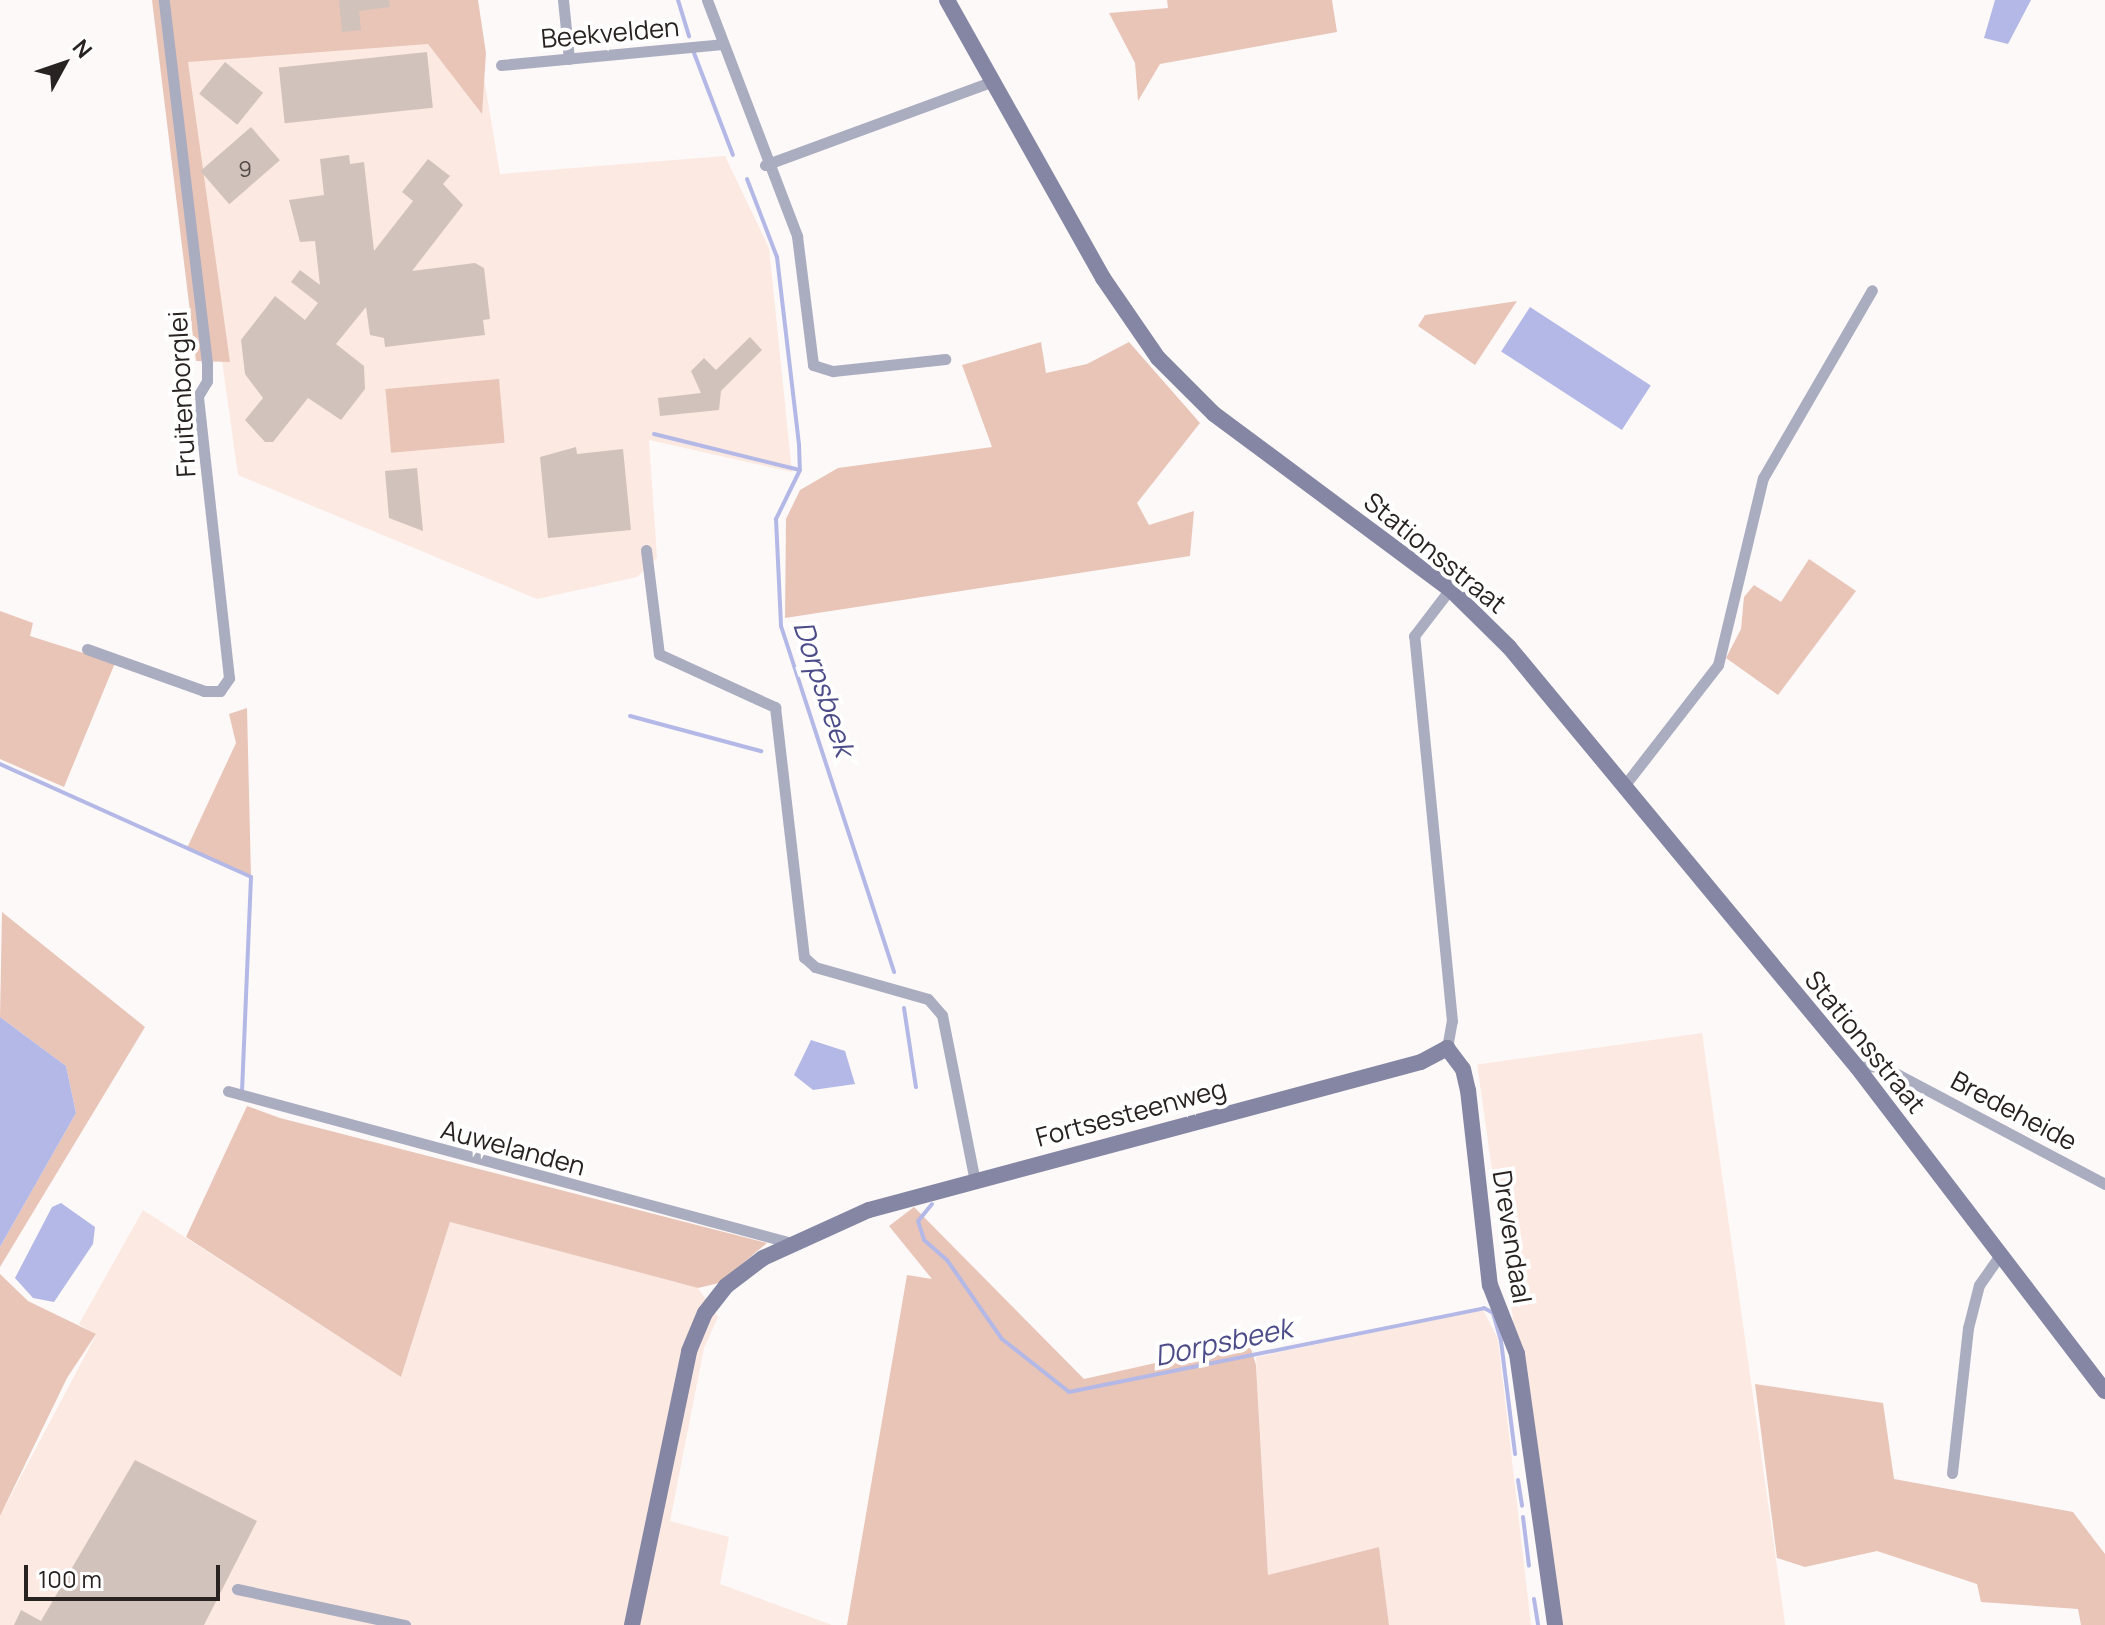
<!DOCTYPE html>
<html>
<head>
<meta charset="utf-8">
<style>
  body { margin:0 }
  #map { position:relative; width:2105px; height:1625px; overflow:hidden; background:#fdf9f8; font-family:Manrope,sans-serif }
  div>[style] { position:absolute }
  .built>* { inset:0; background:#fce9e1; transform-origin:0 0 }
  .green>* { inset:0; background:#e9c5b8; transform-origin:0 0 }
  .water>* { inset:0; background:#b4b8e6; transform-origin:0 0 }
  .stream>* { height:4px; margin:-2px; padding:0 2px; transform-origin:2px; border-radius:2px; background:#b4b8e6 }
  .building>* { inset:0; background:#d1c2bc; transform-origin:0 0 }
  .street>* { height:11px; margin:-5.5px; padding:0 5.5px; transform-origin:5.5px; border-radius:5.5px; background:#aaacc0 }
  .secondary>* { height:16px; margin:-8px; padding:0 8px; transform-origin:8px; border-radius:8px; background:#8486a4 }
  span { translate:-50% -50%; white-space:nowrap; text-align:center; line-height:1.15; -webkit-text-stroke:8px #fff; paint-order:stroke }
  .number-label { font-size:22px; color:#524a47 }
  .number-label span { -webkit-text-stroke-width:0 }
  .street-label { font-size:26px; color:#282220 }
  .water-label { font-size:28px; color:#4c4d88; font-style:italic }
  .north { position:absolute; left:24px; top:24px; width:80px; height:80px; -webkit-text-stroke:6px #fff; paint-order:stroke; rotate:50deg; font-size:22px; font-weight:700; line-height:32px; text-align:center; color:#282220 }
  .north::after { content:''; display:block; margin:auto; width:28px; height:36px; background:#282220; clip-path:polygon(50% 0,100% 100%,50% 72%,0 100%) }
  .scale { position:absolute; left:24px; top:1565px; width:196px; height:36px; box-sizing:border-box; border:4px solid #282220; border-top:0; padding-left:10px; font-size:24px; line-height:28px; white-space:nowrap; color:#282220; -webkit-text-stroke:6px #fff; paint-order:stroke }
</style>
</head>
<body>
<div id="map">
  <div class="built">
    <div style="clip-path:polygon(471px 0,500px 174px,725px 156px,769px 248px,792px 472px,649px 440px,657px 558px,637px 577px,537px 599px,238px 475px,205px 239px,187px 62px)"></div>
    <div style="left:1702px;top:1033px;width:598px;height:227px;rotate:82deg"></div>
    <div style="clip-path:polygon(143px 1210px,401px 1377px,450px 1222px,698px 1288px,718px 1317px,704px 1348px,670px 1521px,729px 1537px,720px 1584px,832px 1625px,0 1625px,0 1516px,96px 1335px,79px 1324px)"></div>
    <div style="clip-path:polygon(1483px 1310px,1498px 1339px,1531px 1625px,1389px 1625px,1379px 1547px,1268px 1575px,1256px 1357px)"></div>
  </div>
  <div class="green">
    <div style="clip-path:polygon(152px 0,478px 0,486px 53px,482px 114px,428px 44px,188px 62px,230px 362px,196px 361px)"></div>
    <div style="clip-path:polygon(1167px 0,1332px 0,1337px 32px,1160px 64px,1138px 101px,1135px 63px,1109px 13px,1168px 8px)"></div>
    <div style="clip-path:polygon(1517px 301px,1475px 365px,1418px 326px,1425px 315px)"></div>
    <div style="clip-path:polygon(1041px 342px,1046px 373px,1087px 364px,1129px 342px,1200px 423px,1137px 503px,1149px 525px,1194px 511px,1190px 556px,785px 618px,786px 519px,800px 490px,838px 468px,992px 447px,962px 365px)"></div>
    <div style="left:499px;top:379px;width:64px;height:114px;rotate:85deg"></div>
    <div style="clip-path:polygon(1809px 559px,1856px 591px,1778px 695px,1726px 658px,1741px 629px,1744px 597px,1754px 585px,1781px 602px)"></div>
    <div style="clip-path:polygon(0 611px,33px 623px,30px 636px,115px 663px,64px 787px,0 759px)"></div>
    <div style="clip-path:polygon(247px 708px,251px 877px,187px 848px,236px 743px,229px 714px)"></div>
    <div style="clip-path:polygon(2px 912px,145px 1027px,0 1267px,0 1247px,76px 1113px,66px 1066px,0 1017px)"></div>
    <div style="clip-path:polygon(247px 1106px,280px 1118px,767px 1243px,719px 1283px,698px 1288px,450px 1222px,401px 1377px,186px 1237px)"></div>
    <div style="clip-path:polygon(914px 1207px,1084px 1379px,1249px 1342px,1256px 1365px,1268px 1575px,1379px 1547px,1389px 1625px,847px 1625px,907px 1275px,932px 1279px,889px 1226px)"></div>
    <div style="clip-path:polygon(0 1274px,28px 1301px,96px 1334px,67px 1378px,0 1516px)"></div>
    <div style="clip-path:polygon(1755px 1384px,1883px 1403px,1894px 1479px,2073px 1512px,2105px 1554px,2105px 1625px,2081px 1625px,2078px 1609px,1981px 1602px,1977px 1584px,1877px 1551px,1805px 1567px,1777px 1558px)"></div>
  </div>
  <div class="water">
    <div style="clip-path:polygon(1995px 0,2031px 0,2008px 44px,1984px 38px)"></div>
    <div style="left:1530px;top:307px;width:144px;height:53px;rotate:33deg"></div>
    <div style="clip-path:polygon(0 1017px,66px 1066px,76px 1113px,0 1247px)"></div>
    <div style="clip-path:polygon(811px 1040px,845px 1051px,855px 1084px,813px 1090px,794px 1075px)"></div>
    <div style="clip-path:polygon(61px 1203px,95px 1227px,93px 1244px,54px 1302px,33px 1298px,15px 1278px,52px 1207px)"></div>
  </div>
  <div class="stream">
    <div style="left:678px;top:0;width:38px;rotate:73deg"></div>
    <div style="left:694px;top:53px;width:109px;rotate:69.1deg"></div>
    <div style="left:747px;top:179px;width:84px;rotate:69deg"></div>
    <div style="left:777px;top:257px;width:189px;rotate:83.3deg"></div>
    <div style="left:799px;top:445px;width:25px;rotate:88deg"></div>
    <div style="left:800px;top:470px;width:55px;rotate:116.1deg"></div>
    <div style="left:776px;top:519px;width:107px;rotate:87.3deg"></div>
    <div style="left:781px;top:626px;width:364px;rotate:71.9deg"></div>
    <div style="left:654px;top:434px;width:149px;rotate:13.9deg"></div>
    <div style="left:630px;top:716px;width:136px;rotate:15deg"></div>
    <div style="left:0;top:764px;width:275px;rotate:24.2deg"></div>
    <div style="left:251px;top:877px;width:215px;rotate:92.4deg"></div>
    <div style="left:904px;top:1008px;width:80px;rotate:81.4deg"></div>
    <div style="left:932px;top:1204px;width:22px;rotate:129deg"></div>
    <div style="left:918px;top:1221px;width:20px;rotate:72deg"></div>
    <div style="left:924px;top:1240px;width:30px;rotate:41deg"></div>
    <div style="left:947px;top:1260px;width:96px;rotate:55.2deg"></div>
    <div style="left:1002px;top:1339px;width:85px;rotate:38.3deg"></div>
    <div style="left:1069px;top:1392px;width:423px;rotate:-11.4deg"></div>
    <div style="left:1484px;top:1308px;width:10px;rotate:29deg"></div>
    <div style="left:1493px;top:1313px;width:29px;rotate:74deg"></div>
    <div style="left:1501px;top:1341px;width:114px;rotate:82.9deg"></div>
    <div style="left:1518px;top:1480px;width:26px;rotate:81deg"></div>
    <div style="left:1523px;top:1517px;width:49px;rotate:83deg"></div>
    <div style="left:1534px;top:1599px;width:26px;rotate:81deg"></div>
  </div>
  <div class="building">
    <div style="clip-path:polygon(339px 0,389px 0,390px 7px,359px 11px,361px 30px,342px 32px)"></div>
    <div style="left:427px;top:52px;width:56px;height:149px;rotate:84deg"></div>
    <div style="left:225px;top:62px;width:49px;height:41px;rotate:39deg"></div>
    <div style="left:251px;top:127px;width:44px;height:67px;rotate:49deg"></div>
    <div style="clip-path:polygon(349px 155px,350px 164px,364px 162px,374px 251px,413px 201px,402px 192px,428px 159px,450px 176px,443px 184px,463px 205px,412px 271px,475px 263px,484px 268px,490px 319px,483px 320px,485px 335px,385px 347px,384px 338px,370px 335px,366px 307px,336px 344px,364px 366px,365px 389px,341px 420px,308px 398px,273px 442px,265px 442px,245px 420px,263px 398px,245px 374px,241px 340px,275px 296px,305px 320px,318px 303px,291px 282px,300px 270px,320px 285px,315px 241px,300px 242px,289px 200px,324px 195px,320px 159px)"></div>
    <div style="clip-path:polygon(750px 337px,762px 350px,721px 391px,719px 410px,660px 416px,658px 398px,701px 393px,691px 371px,704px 358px,716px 370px)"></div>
    <div style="clip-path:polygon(576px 447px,577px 454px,623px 449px,631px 530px,548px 538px,540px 457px)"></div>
    <div style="clip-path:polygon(417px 468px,423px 531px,389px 518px,385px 471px)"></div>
    <div style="clip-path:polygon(135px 1460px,257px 1521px,204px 1625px,14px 1625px,21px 1610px,41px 1621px)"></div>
  </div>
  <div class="street">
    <div style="left:563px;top:0;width:59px;rotate:84.2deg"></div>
    <div style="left:707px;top:0;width:253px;rotate:69.1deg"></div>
    <div style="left:797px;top:236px;width:130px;rotate:82.9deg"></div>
    <div style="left:813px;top:365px;width:21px;rotate:17deg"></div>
    <div style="left:833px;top:371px;width:113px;rotate:-6.1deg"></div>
    <div style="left:501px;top:65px;width:222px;rotate:-5.4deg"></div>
    <div style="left:765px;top:165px;width:243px;rotate:-20.2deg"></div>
    <div style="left:646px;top:550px;width:105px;rotate:82.9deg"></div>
    <div style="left:659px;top:654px;width:128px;rotate:24.6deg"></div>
    <div style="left:775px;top:707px;width:252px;rotate:83.4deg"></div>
    <div style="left:804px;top:957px;width:15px;rotate:42deg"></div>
    <div style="left:815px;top:967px;width:117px;rotate:15.8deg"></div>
    <div style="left:928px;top:999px;width:21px;rotate:49deg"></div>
    <div style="left:942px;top:1015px;width:169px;rotate:78.8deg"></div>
    <div style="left:87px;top:649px;width:124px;rotate:19.7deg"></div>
    <div style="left:204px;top:691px;width:16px"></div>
    <div style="left:220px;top:691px;width:16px;rotate:-55deg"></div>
    <div style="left:229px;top:678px;width:284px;rotate:-96.3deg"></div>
    <div style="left:198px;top:396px;width:17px;rotate:-59deg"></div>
    <div style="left:207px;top:381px;width:18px;rotate:-90deg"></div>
    <div style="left:207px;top:363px;width:366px;rotate:-96.8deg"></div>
    <div style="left:1624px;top:786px;width:153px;rotate:-52.2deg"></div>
    <div style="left:1718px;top:665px;width:192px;rotate:-76.5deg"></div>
    <div style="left:1763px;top:478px;width:217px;rotate:-59.9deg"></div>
    <div style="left:1447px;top:1048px;width:27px;rotate:-80deg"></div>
    <div style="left:1452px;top:1021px;width:387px;rotate:-95.6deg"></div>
    <div style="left:1414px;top:636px;width:59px;rotate:-52.5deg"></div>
    <div style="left:1857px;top:1067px;width:25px;rotate:-2deg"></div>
    <div style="left:1882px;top:1066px;width:252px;rotate:27.9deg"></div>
    <div style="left:228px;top:1091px;width:580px;rotate:15.09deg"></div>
    <div style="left:1952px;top:1473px;width:146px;rotate:-83.7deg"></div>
    <div style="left:1968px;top:1328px;width:44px;rotate:-75.7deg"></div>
    <div style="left:1979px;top:1285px;width:38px;rotate:-55deg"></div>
    <div style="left:237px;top:1589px;width:172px;rotate:12.1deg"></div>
  </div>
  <div class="secondary">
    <div style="left:947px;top:0;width:319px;rotate:60.7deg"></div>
    <div style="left:1103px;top:278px;width:97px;rotate:55.5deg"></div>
    <div style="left:1158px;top:358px;width:79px;rotate:45deg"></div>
    <div style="left:1214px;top:414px;width:294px;rotate:36.6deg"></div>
    <div style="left:1450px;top:589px;width:83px;rotate:44.5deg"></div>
    <div style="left:1509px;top:647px;width:545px;rotate:50.36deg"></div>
    <div style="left:1857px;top:1067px;width:408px;rotate:52.6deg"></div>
    <div style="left:632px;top:1625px;width:280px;rotate:-78.2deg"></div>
    <div style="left:689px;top:1351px;width:41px;rotate:-67.2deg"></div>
    <div style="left:705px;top:1313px;width:34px;rotate:-52deg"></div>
    <div style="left:726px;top:1286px;width:46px;rotate:-37.1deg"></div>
    <div style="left:763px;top:1258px;width:116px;rotate:-24.4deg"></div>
    <div style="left:869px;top:1210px;width:571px;rotate:-15.01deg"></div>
    <div style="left:1421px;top:1062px;width:30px;rotate:-28deg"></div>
    <div style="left:1447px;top:1048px;width:26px;rotate:53deg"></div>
    <div style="left:1463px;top:1069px;width:22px;rotate:77deg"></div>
    <div style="left:1468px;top:1090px;width:196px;rotate:83.6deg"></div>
    <div style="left:1490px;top:1285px;width:74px;rotate:68.6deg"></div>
    <div style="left:1517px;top:1354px;width:274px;rotate:82deg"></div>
  </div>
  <div class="number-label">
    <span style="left:245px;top:170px">9</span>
  </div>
  <div class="street-label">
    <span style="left:610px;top:33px;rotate:-5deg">Beekvelden</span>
    <span style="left:182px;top:394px;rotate:-93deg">Fruitenborglei</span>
    <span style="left:1435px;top:553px;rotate:39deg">Stationsstraat</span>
    <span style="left:1865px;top:1042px;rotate:51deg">Stationsstraat</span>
    <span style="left:2014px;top:1111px;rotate:28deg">Bredeheide</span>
    <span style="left:1131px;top:1113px;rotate:-15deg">Fortsesteenweg</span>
    <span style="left:513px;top:1148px;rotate:15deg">Auwelanden</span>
    <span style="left:1512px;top:1237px;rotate:81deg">Drevendaal</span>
  </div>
  <div class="water-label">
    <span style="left:825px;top:688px;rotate:72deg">Dorpsbeek</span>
    <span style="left:1223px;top:1341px;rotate:-12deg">Dorpsbeek</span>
  </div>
  <div class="north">N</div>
  <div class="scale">100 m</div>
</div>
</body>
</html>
